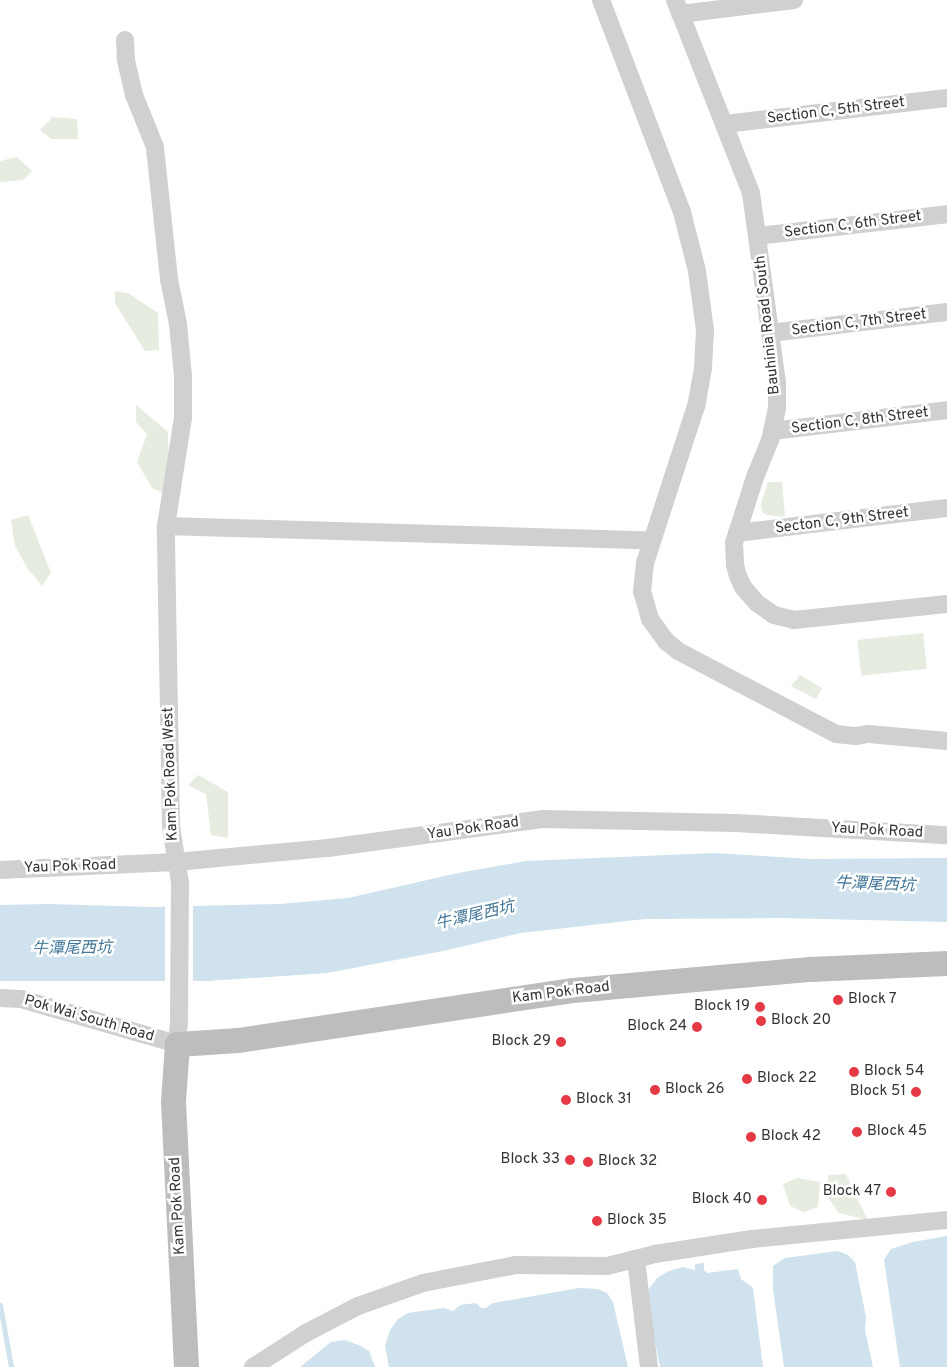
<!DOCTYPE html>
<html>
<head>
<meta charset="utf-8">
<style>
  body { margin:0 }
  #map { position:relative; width:947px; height:1367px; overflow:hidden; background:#fff; font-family:Overpass,"Noto Sans TC",sans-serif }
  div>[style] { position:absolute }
  .green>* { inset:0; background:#e6ecdf; transform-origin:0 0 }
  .water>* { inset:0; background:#cfe2ee }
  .pier>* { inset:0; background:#fff; transform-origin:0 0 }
  .stream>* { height:5px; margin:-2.5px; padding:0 2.5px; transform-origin:2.5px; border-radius:2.5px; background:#cfe2ee }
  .street>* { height:18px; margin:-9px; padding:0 9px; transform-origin:9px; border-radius:9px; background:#d0d0d0 }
  .secondary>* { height:25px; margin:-12.5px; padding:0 12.5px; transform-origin:12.5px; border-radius:12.5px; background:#bdbdbd }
  .dots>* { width:14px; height:14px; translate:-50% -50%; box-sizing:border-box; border:2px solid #fff; border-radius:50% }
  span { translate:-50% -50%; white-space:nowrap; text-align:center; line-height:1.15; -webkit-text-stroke:5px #fff; paint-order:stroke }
  .street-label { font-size:15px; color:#333 }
  .poi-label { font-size:15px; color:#333 }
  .left { translate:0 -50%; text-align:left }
  .right { translate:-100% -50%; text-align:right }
  .water-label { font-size:16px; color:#3f7597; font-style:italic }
</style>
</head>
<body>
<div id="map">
  <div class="green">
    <div style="clip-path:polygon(53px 117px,77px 119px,78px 139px,51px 139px,40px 130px)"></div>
    <div style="clip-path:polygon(17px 157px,32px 171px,23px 180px,0 182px,0 161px)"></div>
    <div style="clip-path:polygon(115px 291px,128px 293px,158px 313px,159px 350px,145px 351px,115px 303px)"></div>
    <div style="clip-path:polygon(136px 405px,168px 432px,169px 483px,164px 493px,152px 488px,137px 462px,147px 434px,136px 422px)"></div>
    <div style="clip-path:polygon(768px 482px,782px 482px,785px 517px,766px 515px,762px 512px,761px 504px)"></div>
    <div style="clip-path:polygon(28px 515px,51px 573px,42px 586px,28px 569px,15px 546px,11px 520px)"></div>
    <div style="left:923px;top:633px;width:36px;height:66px;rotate:84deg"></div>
    <div style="clip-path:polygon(800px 675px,822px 688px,816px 699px,791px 686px)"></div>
    <div style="clip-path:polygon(198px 775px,228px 792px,228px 838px,211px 835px,206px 794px,188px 785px)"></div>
    <div style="clip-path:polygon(846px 1174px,853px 1191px,868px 1220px,839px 1213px,827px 1196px,828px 1175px)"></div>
    <div style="clip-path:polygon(797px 1178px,820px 1182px,818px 1207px,804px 1212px,790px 1206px,783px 1184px)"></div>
  </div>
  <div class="water">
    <div style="clip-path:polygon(713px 853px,811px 859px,947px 858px,947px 922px,781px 918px,645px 919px,521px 933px,443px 951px,327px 973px,208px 981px,0 981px,0 905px,48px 904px,151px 907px,280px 904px,348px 898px,458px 873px,526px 861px)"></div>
    <div style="clip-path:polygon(947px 1236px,947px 1367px,900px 1367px,884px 1260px,891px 1249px,913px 1242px)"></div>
    <div style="clip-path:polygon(838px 1251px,848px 1255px,855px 1262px,866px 1317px,865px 1330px,873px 1367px,784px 1367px,773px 1289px,773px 1266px,785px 1258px)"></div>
    <div style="clip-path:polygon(704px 1263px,704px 1270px,707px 1273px,738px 1269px,741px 1279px,753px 1288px,763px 1367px,660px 1367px,647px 1303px,649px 1289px,657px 1278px,669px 1271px,683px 1267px,695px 1270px,695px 1264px)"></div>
    <div style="clip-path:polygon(579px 1288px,598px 1289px,607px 1293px,613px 1302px,628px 1367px,389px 1367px,385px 1346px,390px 1330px,398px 1319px,408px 1313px,444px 1308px,453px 1311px,460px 1305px,476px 1303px,481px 1308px,486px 1308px,493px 1303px)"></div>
    <div style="clip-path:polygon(345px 1340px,361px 1346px,369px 1351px,375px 1367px,300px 1367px,331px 1342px)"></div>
  </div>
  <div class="pier">
    <div style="left:193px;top:903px;width:81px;height:28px;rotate:90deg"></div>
  </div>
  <div class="stream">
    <div style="left:0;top:1305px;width:63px;rotate:79.9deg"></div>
  </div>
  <div class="street">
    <div style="left:601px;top:0;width:227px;rotate:69.1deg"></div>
    <div style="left:682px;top:212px;width:61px;rotate:75.7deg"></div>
    <div style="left:697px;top:271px;width:60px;rotate:82.3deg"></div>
    <div style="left:705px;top:330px;width:38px;rotate:93deg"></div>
    <div style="left:703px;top:368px;width:39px;rotate:100deg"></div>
    <div style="left:696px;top:406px;width:165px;rotate:108deg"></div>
    <div style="left:645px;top:563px;width:28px;rotate:96deg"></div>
    <div style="left:642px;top:591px;width:29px;rotate:74deg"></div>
    <div style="left:650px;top:619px;width:29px;rotate:54deg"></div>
    <div style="left:667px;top:642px;width:14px;rotate:39deg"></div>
    <div style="left:678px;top:651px;width:178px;rotate:27.7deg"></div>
    <div style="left:836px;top:734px;width:20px;rotate:6deg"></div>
    <div style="left:856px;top:736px;width:13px;rotate:-9deg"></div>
    <div style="left:869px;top:734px;width:78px;rotate:5.1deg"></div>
    <div style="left:675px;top:0;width:207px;rotate:68.5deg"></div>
    <div style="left:751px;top:193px;width:191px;rotate:82.2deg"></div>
    <div style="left:777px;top:382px;width:26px;rotate:90deg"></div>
    <div style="left:777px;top:408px;width:33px;rotate:102deg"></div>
    <div style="left:770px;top:440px;width:37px;rotate:112deg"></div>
    <div style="left:756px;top:474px;width:72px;rotate:107.7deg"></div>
    <div style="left:734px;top:543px;width:22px;rotate:87deg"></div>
    <div style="left:735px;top:565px;width:11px;rotate:75deg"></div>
    <div style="left:738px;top:576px;width:12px;rotate:66deg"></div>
    <div style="left:743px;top:587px;width:21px;rotate:49deg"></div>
    <div style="left:757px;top:603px;width:21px;rotate:35deg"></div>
    <div style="left:774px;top:615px;width:21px;rotate:14deg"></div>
    <div style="left:794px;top:620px;width:154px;rotate:-6deg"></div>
    <div style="left:680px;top:14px;width:115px;rotate:-7deg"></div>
    <div style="left:725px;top:124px;width:224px;rotate:-6.7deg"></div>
    <div style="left:758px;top:236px;width:190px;rotate:-6.6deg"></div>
    <div style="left:770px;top:333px;width:178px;rotate:-6.8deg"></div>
    <div style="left:772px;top:431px;width:176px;rotate:-6.8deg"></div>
    <div style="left:166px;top:526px;width:486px;rotate:1.7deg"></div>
    <div style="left:737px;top:533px;width:211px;rotate:-6.8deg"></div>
    <div style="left:0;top:870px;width:176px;rotate:-2.6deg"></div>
    <div style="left:176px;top:862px;width:153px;rotate:-5.3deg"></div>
    <div style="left:328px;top:848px;width:216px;rotate:-7.7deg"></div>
    <div style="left:542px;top:819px;width:194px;rotate:1.2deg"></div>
    <div style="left:736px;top:823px;width:211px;rotate:3.3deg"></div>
    <div style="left:0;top:998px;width:21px;rotate:3deg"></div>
    <div style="left:21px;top:999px;width:162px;rotate:16.1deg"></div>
    <div style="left:177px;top:1044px;width:22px;rotate:-85deg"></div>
    <div style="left:179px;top:1022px;width:139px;rotate:-89.6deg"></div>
    <div style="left:180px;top:883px;width:57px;rotate:-99.1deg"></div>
    <div style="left:171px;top:827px;width:301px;rotate:-91deg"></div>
    <div style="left:166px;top:526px;width:109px;rotate:-81.1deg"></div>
    <div style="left:183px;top:418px;width:42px;rotate:-90deg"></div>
    <div style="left:183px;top:376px;width:52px;rotate:-95.5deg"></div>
    <div style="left:178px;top:324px;width:46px;rotate:-101.3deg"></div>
    <div style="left:169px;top:279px;width:133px;rotate:-96.1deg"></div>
    <div style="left:155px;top:147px;width:56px;rotate:-112deg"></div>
    <div style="left:134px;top:95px;width:37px;rotate:-103deg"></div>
    <div style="left:126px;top:59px;width:19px;rotate:-93deg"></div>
    <div style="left:253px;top:1367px;width:63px;rotate:-32.7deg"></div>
    <div style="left:306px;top:1333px;width:59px;rotate:-27.4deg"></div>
    <div style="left:358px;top:1306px;width:69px;rotate:-19.5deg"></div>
    <div style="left:423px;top:1283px;width:95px;rotate:-11deg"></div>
    <div style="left:516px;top:1265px;width:91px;rotate:0.6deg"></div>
    <div style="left:607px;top:1266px;width:30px;rotate:-14deg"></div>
    <div style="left:649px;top:1367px;width:109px;rotate:-96.9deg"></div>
    <div style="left:636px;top:1259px;width:20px;rotate:-15deg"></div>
    <div style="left:655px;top:1254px;width:98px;rotate:-8.8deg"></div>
    <div style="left:752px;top:1239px;width:196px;rotate:-5.6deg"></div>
  </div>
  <div class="secondary">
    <div style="left:186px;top:1367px;width:266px;rotate:-92.8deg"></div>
    <div style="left:173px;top:1101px;width:57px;rotate:-86deg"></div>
    <div style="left:177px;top:1044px;width:61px;rotate:-3.8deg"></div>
    <div style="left:238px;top:1040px;width:339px;rotate:-8.5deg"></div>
    <div style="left:573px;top:990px;width:238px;rotate:-5.1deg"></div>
    <div style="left:810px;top:969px;width:137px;rotate:-2.5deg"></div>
  </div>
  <div class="dots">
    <div style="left:838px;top:1000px;background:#e63946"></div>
    <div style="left:760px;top:1007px;background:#e63946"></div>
    <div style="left:761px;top:1021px;background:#e63946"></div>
    <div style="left:697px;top:1027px;background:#e63946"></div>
    <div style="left:561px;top:1042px;background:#e63946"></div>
    <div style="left:854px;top:1072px;background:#e63946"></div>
    <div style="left:747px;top:1079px;background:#e63946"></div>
    <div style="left:655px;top:1090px;background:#e63946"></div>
    <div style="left:916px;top:1092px;background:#e63946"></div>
    <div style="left:566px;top:1100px;background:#e63946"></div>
    <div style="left:857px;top:1132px;background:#e63946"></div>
    <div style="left:751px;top:1137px;background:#e63946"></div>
    <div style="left:570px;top:1160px;background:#e63946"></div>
    <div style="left:588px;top:1162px;background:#e63946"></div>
    <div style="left:891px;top:1192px;background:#e63946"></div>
    <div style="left:762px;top:1200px;background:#e63946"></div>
    <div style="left:597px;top:1221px;background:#e63946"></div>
  </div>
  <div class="street-label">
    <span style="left:836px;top:111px;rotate:-7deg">Section C, 5th Street</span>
    <span style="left:853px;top:225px;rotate:-7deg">Section C, 6th Street</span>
    <span style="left:859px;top:323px;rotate:-7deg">Section C, 7th Street</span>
    <span style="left:768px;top:325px;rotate:-96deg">Bauhinia Road South</span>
    <span style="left:860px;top:421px;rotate:-7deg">Section C, 8th Street</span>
    <span style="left:842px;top:521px;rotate:-7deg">Secton C, 9th Street</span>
    <span style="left:171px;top:774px;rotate:-92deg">Kam Pok Road West</span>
    <span style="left:473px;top:829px;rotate:-8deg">Yau Pok Road</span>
    <span style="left:877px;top:831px;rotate:3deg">Yau Pok Road</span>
    <span style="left:70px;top:867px;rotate:-2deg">Yau Pok Road</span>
    <span style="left:561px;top:993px;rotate:-7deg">Kam Pok Road</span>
    <span style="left:89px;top:1019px;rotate:16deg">Pok Wai South Road</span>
    <span style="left:178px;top:1206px;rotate:-93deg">Kam Pok Road</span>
  </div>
  <div class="poi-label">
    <span class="left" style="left:848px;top:1000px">Block 7</span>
    <span class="right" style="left:750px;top:1007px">Block 19</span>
    <span class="left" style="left:771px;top:1021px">Block 20</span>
    <span class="right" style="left:687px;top:1027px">Block 24</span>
    <span class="right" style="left:551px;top:1042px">Block 29</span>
    <span class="left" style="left:864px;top:1072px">Block 54</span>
    <span class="left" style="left:757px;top:1079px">Block 22</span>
    <span class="left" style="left:665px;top:1090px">Block 26</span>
    <span class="right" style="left:906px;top:1092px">Block 51</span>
    <span class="left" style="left:576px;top:1100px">Block 31</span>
    <span class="left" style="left:867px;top:1132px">Block 45</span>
    <span class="left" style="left:761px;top:1137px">Block 42</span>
    <span class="right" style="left:560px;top:1160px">Block 33</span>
    <span class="left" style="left:598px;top:1162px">Block 32</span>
    <span class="right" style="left:881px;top:1192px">Block 47</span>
    <span class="right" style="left:752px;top:1200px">Block 40</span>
    <span class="left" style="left:607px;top:1221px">Block 35</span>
  </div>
  <div class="water-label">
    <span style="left:875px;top:885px;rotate:2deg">牛潭尾西坑</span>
    <span style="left:475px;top:916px;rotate:-13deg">牛潭尾西坑</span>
    <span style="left:72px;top:949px;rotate:-1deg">牛潭尾西坑</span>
  </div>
</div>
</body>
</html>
